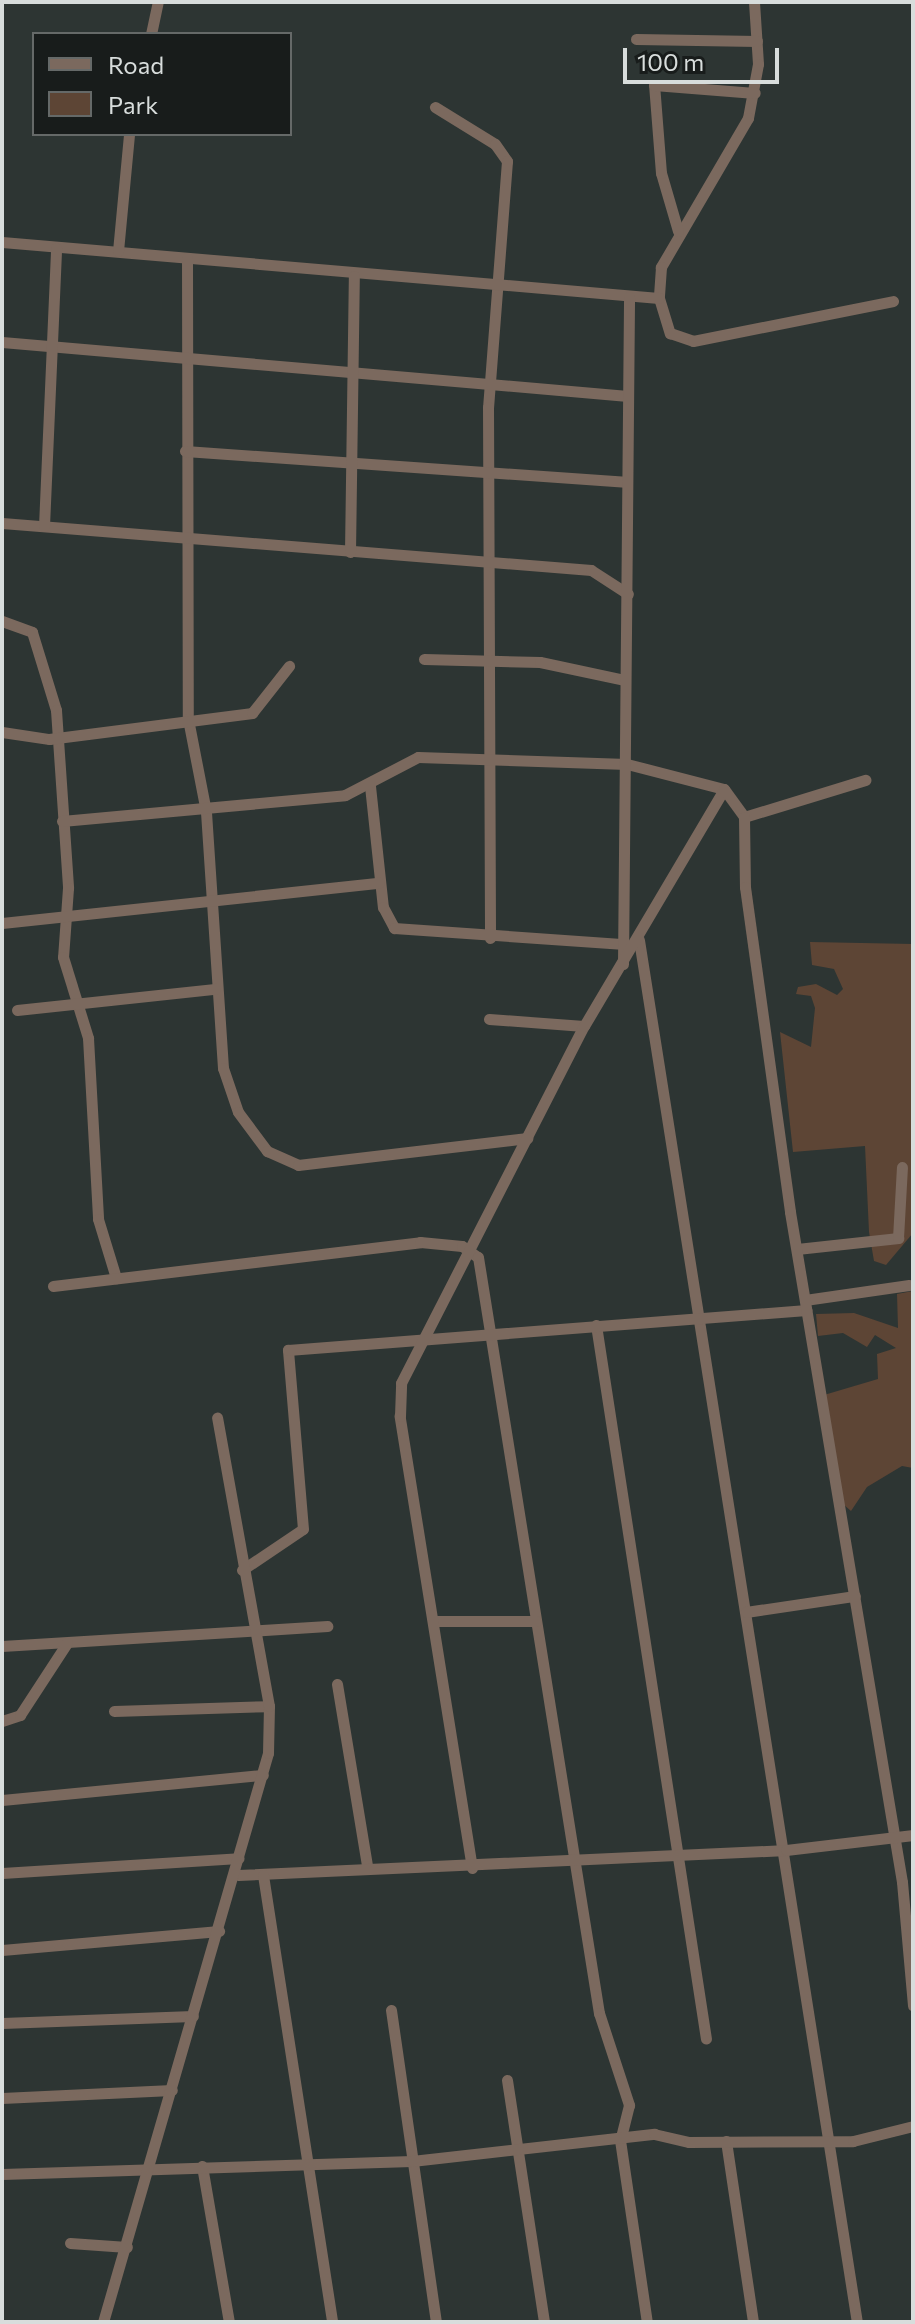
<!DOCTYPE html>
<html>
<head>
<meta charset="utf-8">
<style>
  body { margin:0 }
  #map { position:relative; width:915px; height:2324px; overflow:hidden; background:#2d3533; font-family:Commissioner,sans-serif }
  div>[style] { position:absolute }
  .green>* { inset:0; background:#5d4535 }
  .minor>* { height:11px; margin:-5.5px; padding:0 5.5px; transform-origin:5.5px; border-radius:5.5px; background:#7b695e }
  span { translate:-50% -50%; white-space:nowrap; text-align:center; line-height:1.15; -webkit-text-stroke:6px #181c1b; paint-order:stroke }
  .frame { position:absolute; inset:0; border:4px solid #d8dddc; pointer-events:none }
  .legend { position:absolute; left:32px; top:32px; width:260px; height:104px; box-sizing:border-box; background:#181c1b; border:2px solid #656968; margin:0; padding:10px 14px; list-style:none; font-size:24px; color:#d8dddc }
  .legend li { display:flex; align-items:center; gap:16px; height:40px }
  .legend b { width:40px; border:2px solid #656968 }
  .scale { position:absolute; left:623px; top:48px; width:156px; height:36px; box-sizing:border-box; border:4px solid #d8dddc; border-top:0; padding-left:10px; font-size:24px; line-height:28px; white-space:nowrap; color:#d8dddc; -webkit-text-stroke:6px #181c1b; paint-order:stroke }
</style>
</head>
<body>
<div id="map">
  <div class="green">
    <div style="clip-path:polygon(810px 942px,913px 944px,913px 1233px,886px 1265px,874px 1261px,869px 1232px,865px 1146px,793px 1152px,780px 1032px,811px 1047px,815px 1008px,811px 996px,796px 994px,798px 987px,816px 984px,837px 995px,843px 989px,834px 969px,812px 965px)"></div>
    <div style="clip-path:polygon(913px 1291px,913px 1468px,902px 1466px,867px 1487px,851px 1511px,843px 1504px,824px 1395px,878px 1379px,877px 1354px,896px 1348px,875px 1335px,867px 1347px,843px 1333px,818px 1336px,816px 1314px,854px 1313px,898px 1328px,897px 1294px)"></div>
  </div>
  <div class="minor">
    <div style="left:754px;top:2px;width:62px;rotate:86.3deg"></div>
    <div style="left:758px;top:64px;width:55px;rotate:100.5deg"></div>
    <div style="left:748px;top:118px;width:173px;rotate:120.3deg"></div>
    <div style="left:661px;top:267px;width:31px;rotate:94deg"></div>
    <div style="left:659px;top:298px;width:37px;rotate:73deg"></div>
    <div style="left:670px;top:333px;width:24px;rotate:19deg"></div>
    <div style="left:693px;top:341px;width:204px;rotate:-11.3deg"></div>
    <div style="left:151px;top:34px;width:33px;rotate:-78deg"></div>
    <div style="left:636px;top:39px;width:121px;rotate:0.9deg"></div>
    <div style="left:435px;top:107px;width:70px;rotate:31.7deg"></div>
    <div style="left:495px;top:144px;width:21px;rotate:55deg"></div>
    <div style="left:507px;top:161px;width:247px;rotate:94.4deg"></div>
    <div style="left:488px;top:407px;width:531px;rotate:89.78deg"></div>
    <div style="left:678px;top:231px;width:60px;rotate:-106.3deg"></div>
    <div style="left:661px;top:173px;width:88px;rotate:-94.5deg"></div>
    <div style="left:654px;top:85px;width:101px;rotate:4.5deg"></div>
    <div style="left:2px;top:242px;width:659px;rotate:4.87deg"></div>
    <div style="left:118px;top:251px;width:118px;rotate:-84.6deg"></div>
    <div style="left:187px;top:258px;width:461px;rotate:89.9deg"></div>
    <div style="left:188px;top:719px;width:95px;rotate:79deg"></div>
    <div style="left:206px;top:812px;width:257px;rotate:86.2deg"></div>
    <div style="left:223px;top:1068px;width:46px;rotate:71.2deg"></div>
    <div style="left:238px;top:1112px;width:49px;rotate:53.4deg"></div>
    <div style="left:267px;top:1151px;width:34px;rotate:24deg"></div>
    <div style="left:298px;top:1165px;width:231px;rotate:-6.7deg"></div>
    <div style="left:2px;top:342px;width:628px;rotate:4.93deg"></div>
    <div style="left:185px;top:451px;width:441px;rotate:4deg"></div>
    <div style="left:2px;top:523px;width:591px;rotate:4.56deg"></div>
    <div style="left:591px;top:570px;width:44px;rotate:33deg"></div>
    <div style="left:44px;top:526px;width:278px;rotate:-87.5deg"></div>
    <div style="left:350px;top:552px;width:276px;rotate:-89.2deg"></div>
    <div style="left:2px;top:621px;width:32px;rotate:20deg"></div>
    <div style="left:32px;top:632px;width:82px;rotate:72.9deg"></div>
    <div style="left:56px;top:710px;width:178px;rotate:86.1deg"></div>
    <div style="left:68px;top:888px;width:69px;rotate:94.1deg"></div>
    <div style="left:63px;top:957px;width:85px;rotate:72.8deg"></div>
    <div style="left:88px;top:1038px;width:181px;rotate:86.8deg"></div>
    <div style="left:98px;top:1219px;width:62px;rotate:73deg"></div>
    <div style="left:424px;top:659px;width:116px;rotate:1.5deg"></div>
    <div style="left:540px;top:662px;width:87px;rotate:12deg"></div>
    <div style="left:2px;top:732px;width:48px;rotate:8.5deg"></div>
    <div style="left:49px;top:739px;width:205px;rotate:-7.3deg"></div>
    <div style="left:252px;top:713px;width:60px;rotate:-51.8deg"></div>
    <div style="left:370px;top:786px;width:122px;rotate:83.9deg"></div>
    <div style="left:383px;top:907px;width:24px;rotate:62deg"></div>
    <div style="left:394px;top:928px;width:231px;rotate:4deg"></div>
    <div style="left:744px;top:817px;width:127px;rotate:-17deg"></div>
    <div style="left:62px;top:821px;width:284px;rotate:-5.2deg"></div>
    <div style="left:345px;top:795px;width:82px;rotate:-27.5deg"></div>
    <div style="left:418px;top:757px;width:209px;rotate:1.9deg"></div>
    <div style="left:627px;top:764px;width:100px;rotate:14.5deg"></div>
    <div style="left:2px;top:923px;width:379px;rotate:-6.1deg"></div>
    <div style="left:639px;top:940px;width:1399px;rotate:81.04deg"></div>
    <div style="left:623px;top:964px;width:667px;rotate:-89.48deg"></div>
    <div style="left:17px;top:1010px;width:199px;rotate:-6.1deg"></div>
    <div style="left:489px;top:1019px;width:95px;rotate:4.2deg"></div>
    <div style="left:797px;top:1249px;width:102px;rotate:-6.2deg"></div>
    <div style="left:898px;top:1238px;width:71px;rotate:-86.8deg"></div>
    <div style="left:53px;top:1286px;width:370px;rotate:-6.8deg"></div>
    <div style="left:420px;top:1242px;width:42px;rotate:5.4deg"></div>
    <div style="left:462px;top:1246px;width:19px;rotate:35deg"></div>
    <div style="left:478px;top:1257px;width:766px;rotate:80.91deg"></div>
    <div style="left:599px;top:2013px;width:97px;rotate:71.9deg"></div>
    <div style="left:629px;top:2105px;width:36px;rotate:104deg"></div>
    <div style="left:620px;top:2140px;width:184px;rotate:81.6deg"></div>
    <div style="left:805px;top:1300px;width:105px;rotate:-8.2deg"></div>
    <div style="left:596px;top:1325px;width:722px;rotate:81.24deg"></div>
    <div style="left:242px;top:1570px;width:73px;rotate:-33.9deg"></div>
    <div style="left:303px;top:1529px;width:180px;rotate:-94.8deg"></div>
    <div style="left:288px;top:1350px;width:520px;rotate:-4.42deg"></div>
    <div style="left:746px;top:1612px;width:110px;rotate:-8.4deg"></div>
    <div style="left:435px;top:1621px;width:101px"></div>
    <div style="left:2px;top:1646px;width:326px;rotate:-3.5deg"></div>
    <div style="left:337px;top:1684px;width:184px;rotate:80.6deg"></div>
    <div style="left:114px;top:1711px;width:155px;rotate:-1.8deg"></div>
    <div style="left:2px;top:1721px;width:19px;rotate:-18deg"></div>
    <div style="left:20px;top:1715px;width:86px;rotate:-56.9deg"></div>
    <div style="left:2px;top:1800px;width:262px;rotate:-5.5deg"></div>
    <div style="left:472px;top:1868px;width:458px;rotate:-99.1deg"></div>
    <div style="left:400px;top:1416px;width:33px;rotate:-88deg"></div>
    <div style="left:401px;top:1383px;width:401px;rotate:-62.9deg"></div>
    <div style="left:584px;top:1026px;width:275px;rotate:-59.4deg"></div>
    <div style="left:724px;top:789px;width:34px;rotate:54deg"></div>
    <div style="left:744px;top:817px;width:70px;rotate:89.2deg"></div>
    <div style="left:745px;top:887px;width:328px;rotate:82.1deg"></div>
    <div style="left:790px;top:1212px;width:679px;rotate:80.51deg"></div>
    <div style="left:902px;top:1882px;width:124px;rotate:84.9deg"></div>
    <div style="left:2px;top:1873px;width:237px;rotate:-3.6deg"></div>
    <div style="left:238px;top:1875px;width:549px;rotate:-2.61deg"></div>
    <div style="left:786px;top:1850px;width:128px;rotate:-6.7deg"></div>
    <div style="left:263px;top:1875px;width:452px;rotate:81.2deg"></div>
    <div style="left:2px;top:1950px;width:218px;rotate:-5deg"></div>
    <div style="left:391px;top:2010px;width:315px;rotate:81.8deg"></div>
    <div style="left:2px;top:2023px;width:191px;rotate:-2.1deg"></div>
    <div style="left:507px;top:2080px;width:245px;rotate:81.3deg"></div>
    <div style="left:2px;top:2098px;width:170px;rotate:-2.7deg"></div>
    <div style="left:726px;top:2141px;width:183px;rotate:81.5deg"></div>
    <div style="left:202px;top:2166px;width:158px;rotate:80.2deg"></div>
    <div style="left:2px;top:2174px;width:410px;rotate:-1.8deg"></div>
    <div style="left:412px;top:2161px;width:244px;rotate:-6.4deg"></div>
    <div style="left:654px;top:2134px;width:36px;rotate:13deg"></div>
    <div style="left:689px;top:2142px;width:164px;rotate:-0.3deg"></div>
    <div style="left:853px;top:2141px;width:62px;rotate:-14deg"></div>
    <div style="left:70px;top:2243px;width:57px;rotate:4deg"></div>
    <div style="left:103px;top:2322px;width:592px;rotate:-73.83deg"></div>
    <div style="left:268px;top:1753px;width:47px;rotate:-88.8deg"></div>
    <div style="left:269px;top:1706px;width:293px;rotate:-100.2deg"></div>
  </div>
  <div class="frame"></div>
  <ul class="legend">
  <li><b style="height:10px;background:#7b695e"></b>Road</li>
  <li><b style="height:22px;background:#5d4535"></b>Park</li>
  </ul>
  <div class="scale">100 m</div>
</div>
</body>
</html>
